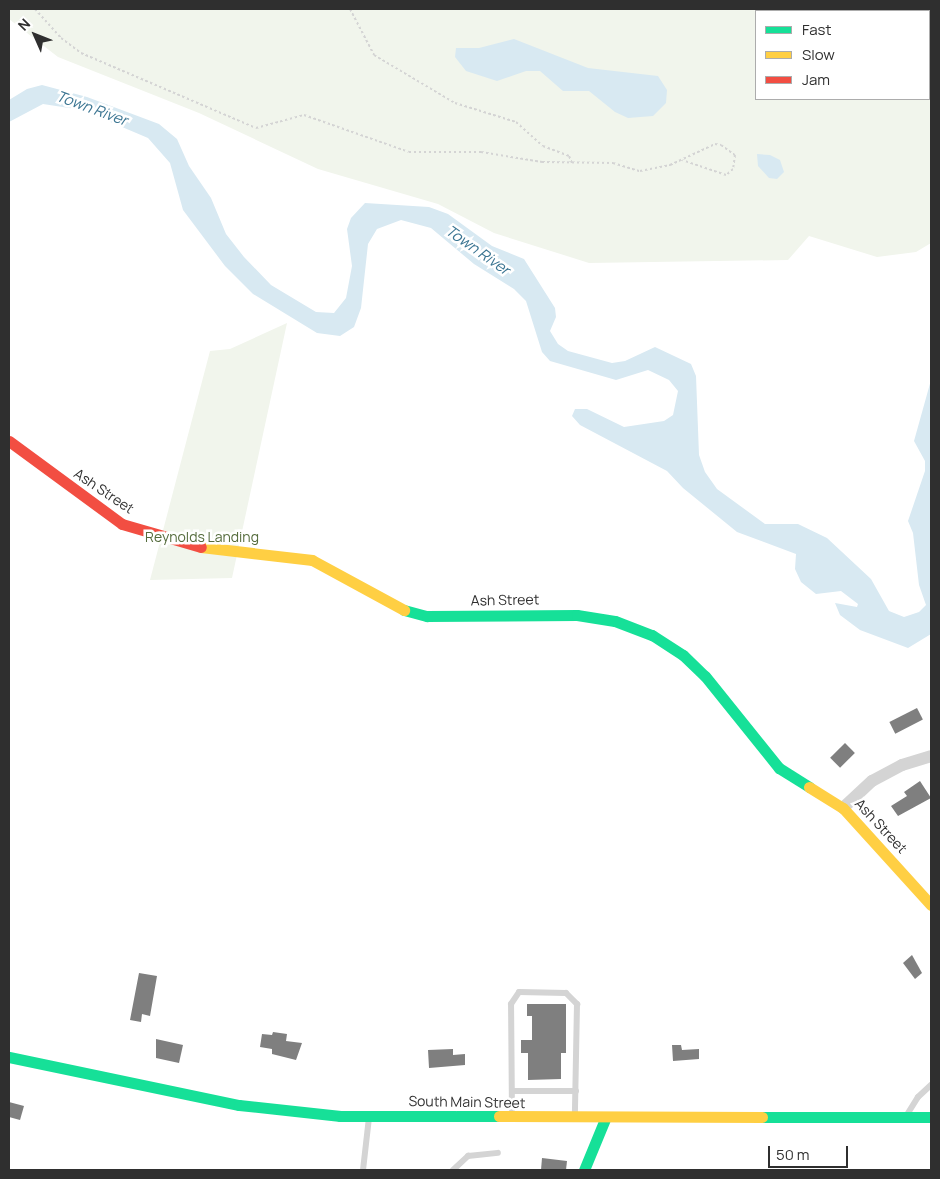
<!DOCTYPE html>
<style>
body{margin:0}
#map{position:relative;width:940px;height:1179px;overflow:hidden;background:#fff;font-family:Manrope,sans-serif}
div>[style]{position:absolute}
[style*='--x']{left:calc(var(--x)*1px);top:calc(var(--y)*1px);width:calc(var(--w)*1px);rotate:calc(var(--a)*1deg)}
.green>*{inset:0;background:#f1f5ec}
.water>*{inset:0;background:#d8e9f2}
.building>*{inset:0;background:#7f7f7f;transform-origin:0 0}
.path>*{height:2px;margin-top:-1px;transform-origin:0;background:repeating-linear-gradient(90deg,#d4d4d4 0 2.5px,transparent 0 5px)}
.lane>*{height:6px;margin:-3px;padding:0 3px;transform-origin:3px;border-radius:3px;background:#d4d4d4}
.street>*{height:12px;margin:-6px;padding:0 6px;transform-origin:6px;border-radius:6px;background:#d4d4d4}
.fast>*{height:11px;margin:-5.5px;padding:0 5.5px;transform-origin:5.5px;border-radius:5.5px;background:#16e098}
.slow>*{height:11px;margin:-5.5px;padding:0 5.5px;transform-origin:5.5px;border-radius:5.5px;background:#ffcf43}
.jam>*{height:11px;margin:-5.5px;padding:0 5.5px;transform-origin:5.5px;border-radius:5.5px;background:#f24e42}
span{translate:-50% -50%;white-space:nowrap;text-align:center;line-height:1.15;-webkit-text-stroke:5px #fff;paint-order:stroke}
.street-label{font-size:14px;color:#2f2f2f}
.park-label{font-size:14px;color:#546b3b}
.water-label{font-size:15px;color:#3b7592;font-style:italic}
.frame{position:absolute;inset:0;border:10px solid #2f2f2f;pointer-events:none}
.legend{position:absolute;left:755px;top:10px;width:175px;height:90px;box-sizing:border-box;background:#fff;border:1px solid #acacac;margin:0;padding:6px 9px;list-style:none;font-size:15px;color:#2f2f2f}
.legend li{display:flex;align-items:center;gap:10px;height:25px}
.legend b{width:25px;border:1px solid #acacac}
.north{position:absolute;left:10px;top:10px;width:50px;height:50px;-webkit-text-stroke:4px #fff;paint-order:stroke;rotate:314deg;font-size:14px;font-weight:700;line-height:20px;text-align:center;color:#2f2f2f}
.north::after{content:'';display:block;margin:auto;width:18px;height:22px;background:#2f2f2f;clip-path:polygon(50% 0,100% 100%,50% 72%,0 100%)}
.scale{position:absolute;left:768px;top:1146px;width:80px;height:22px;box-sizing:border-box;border:2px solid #2f2f2f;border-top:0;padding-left:6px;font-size:15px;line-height:18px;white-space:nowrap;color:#2f2f2f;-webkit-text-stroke:4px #fff;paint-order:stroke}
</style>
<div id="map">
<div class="green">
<div style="clip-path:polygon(evenodd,9px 9px,931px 9px,931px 243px,916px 252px,877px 257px,809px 236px,788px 260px,589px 263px,494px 233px,438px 204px,318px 169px,199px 113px,58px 57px,9px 19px,9px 9px,756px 11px,929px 11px,929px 99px,756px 99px,756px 11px)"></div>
<div style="clip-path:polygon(287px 323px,232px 578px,150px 580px,210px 351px,230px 349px)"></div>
</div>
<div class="water">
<div style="clip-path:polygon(514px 39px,588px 68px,658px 76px,667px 90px,666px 103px,653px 116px,628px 118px,615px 112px,589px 91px,563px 91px,540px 71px,526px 71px,497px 81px,466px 71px,455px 57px,456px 48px,479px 48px)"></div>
<div style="clip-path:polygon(42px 85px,87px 97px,159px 124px,177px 139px,189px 166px,211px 198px,226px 234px,244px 257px,271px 285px,316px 312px,334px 313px,346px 298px,352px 266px,347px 229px,351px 218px,365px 203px,429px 207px,448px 214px,492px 246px,524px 259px,555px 308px,556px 317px,550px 331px,558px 344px,568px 351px,612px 363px,625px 361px,655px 347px,691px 364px,696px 376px,699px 455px,705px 472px,717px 489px,765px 524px,798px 524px,827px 538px,871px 579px,889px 611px,904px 617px,919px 612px,926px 605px,919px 585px,913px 533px,908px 521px,925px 471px,925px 461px,914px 441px,931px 380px,931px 634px,908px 648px,860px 630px,840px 615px,835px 603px,857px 607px,858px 604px,841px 591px,816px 594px,801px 582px,795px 569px,796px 554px,737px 532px,683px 488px,667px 471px,580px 425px,572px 416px,575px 409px,587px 409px,624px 427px,664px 421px,673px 415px,678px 391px,669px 380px,648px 370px,616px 380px,550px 361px,542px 352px,526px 301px,514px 289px,474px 264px,431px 228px,401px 220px,377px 229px,368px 244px,361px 308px,354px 327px,340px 336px,317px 333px,253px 294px,225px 266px,183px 210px,170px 163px,148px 138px,82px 110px,43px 104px,9px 122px,9px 100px,27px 89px)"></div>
<div style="clip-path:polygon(757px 154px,770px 155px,780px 160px,784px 172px,777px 179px,769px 178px,758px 166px)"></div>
</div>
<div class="building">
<div style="left:917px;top:708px;width:13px;height:31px;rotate:63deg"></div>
<div style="left:845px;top:743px;width:14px;height:21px;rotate:45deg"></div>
<div style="clip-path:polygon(920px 781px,931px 798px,898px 816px,891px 806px,907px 796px,904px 792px)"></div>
<div style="clip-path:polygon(912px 955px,922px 973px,915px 979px,903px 963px)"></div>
<div style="clip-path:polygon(139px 973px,157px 976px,150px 1016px,142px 1014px,141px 1022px,130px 1020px)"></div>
<div style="clip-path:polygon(527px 1004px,566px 1004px,566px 1053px,561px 1053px,561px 1079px,528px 1080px,528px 1053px,521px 1053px,521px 1040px,532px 1040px,532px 1016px,527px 1016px)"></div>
<div style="clip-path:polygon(273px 1032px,287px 1034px,286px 1041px,302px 1043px,296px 1060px,272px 1054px,272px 1049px,260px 1047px,262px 1034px,272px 1035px)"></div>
<div style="clip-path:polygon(156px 1039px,183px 1045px,179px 1063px,156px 1058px)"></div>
<div style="clip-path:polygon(672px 1045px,681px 1045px,682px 1050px,699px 1049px,699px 1059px,673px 1061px)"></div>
<div style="clip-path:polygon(453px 1049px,453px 1055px,465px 1054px,465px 1065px,429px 1068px,428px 1050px)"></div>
<div style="clip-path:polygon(9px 1102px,24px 1106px,20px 1120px,9px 1117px)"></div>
<div style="clip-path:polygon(542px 1158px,567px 1161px,566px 1170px,541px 1170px)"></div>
</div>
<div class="path">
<div style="--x:35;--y:9;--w:39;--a:48"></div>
<div style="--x:61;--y:38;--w:25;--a:37"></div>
<div style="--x:81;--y:53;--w:190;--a:23.2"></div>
<div style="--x:256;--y:128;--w:50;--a:-15.2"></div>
<div style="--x:304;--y:115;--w:111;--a:19.4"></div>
<div style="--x:409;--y:152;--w:72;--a:0"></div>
<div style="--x:481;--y:152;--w:62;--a:9.3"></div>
<div style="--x:542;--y:162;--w:71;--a:0.8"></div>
<div style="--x:613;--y:163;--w:28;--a:17"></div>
<div style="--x:640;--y:171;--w:31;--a:-11"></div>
<div style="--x:670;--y:165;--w:50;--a:-25"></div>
<div style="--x:715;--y:144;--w:6;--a:9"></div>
<div style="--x:721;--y:145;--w:17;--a:36"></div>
<div style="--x:735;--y:155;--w:14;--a:98"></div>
<div style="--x:733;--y:169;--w:9;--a:139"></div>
<div style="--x:726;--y:175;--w:46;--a:-161.2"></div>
<div style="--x:350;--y:9;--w:52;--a:62.4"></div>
<div style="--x:374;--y:55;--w:94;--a:30.7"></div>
<div style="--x:455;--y:103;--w:64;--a:17.3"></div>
<div style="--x:516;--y:122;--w:36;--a:42"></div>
<div style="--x:543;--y:146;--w:28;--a:21"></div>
<div style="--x:569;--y:156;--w:8;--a:67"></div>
<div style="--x:657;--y:9;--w:34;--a:0"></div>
</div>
<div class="lane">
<div style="--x:512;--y:1091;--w:64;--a:0"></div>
<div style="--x:908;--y:1113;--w:19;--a:-58"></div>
<div style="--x:918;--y:1097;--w:18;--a:-43"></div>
<div style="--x:512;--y:1114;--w:110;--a:-90.5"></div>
<div style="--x:511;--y:1004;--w:14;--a:-56"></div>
<div style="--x:519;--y:992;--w:47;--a:1.2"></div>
<div style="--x:566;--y:993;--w:16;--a:45"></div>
<div style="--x:577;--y:1004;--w:109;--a:91.1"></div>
<div style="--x:363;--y:1170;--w:53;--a:-83.5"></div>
<div style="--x:453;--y:1170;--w:21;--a:-43"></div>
<div style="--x:468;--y:1156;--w:30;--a:-6"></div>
</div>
<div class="street">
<div style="--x:843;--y:808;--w:40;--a:-43"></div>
<div style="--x:872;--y:781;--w:34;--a:-28"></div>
<div style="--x:902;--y:765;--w:30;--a:-17"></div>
</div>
<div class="fast">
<div style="--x:404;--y:610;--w:24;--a:15"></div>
<div style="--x:427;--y:616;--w:150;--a:-0.4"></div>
<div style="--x:577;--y:615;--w:38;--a:9"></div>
<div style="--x:615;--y:621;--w:40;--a:21"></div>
<div style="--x:652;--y:635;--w:37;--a:33"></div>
<div style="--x:683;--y:655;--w:30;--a:44"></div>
<div style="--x:705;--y:676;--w:118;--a:51.2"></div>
<div style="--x:779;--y:768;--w:36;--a:32"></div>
<div style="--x:9;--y:1057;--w:235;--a:11.8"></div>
<div style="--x:239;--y:1105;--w:102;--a:6.2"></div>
<div style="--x:340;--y:1116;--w:159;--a:0"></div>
<div style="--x:762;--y:1117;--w:169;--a:0"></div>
<div style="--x:584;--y:1170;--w:55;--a:-67.6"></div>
</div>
<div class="slow">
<div style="--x:201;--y:547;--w:112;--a:6.7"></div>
<div style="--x:312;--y:560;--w:105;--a:28.5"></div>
<div style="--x:809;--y:787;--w:40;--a:32"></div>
<div style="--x:843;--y:808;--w:131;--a:47.8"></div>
<div style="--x:499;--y:1116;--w:263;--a:0.2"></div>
</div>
<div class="jam">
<div style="--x:9;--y:441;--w:140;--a:36.3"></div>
<div style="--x:122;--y:524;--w:82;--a:16.2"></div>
</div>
<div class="street-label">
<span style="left:104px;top:491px;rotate:34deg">Ash Street</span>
<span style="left:505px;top:600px;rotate:-1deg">Ash Street</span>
<span style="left:881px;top:826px;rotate:47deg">Ash Street</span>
<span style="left:467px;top:1102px;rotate:1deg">South Main Street</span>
</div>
<div class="park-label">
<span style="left:202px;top:537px">Reynolds Landing</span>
</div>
<div class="water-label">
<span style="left:92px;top:108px;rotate:20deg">Town River</span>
<span style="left:478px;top:250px;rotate:35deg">Town River</span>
</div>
<div class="frame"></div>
<ul class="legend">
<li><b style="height:6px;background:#16e098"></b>Fast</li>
<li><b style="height:6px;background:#ffcf43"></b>Slow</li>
<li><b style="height:6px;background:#f24e42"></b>Jam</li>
</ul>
<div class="north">N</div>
<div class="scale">50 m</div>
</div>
